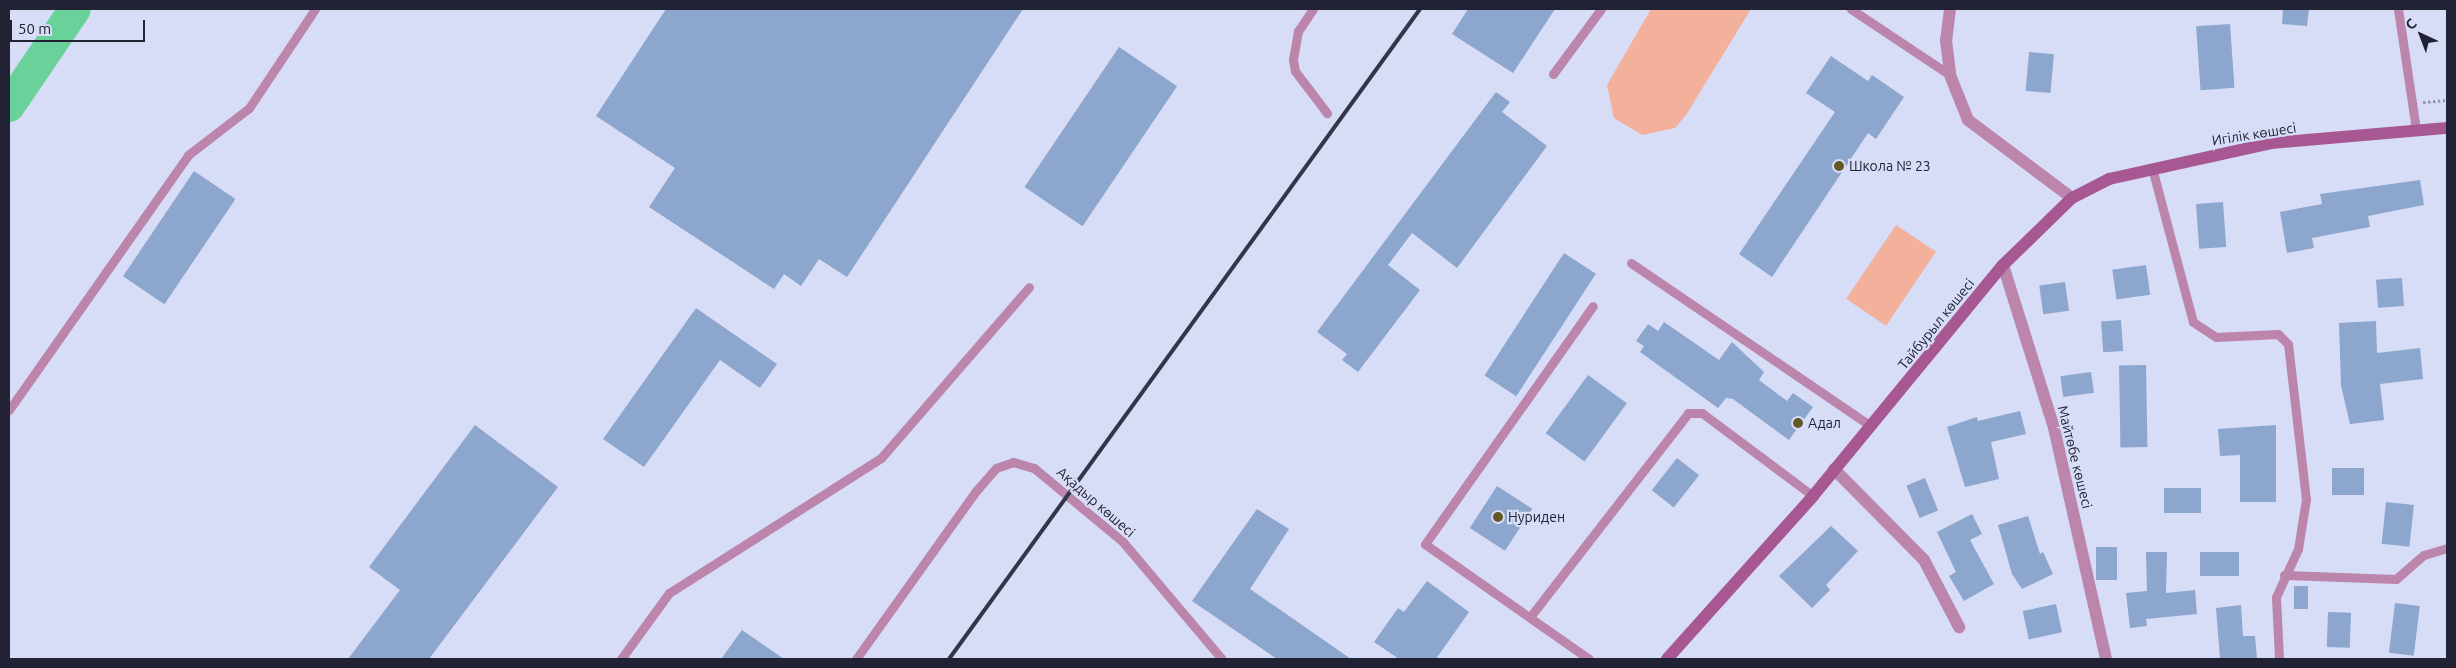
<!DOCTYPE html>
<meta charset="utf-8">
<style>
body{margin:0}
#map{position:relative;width:2456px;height:668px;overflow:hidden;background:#d7dcf7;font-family:Ubuntu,sans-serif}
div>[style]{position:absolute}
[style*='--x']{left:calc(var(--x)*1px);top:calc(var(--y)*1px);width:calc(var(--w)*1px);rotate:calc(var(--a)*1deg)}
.green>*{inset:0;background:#f3b09b;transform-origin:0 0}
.river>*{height:32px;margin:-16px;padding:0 16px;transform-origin:16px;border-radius:16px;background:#6bd19a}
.building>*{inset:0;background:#8ca6cd;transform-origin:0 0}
.path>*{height:3px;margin-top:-1.5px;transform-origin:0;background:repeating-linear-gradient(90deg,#9296ad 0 2.5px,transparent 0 5px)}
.service>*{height:9px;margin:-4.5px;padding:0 4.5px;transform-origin:4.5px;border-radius:4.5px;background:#bc85ab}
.minor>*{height:12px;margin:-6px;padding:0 6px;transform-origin:6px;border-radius:6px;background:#bc85ab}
.secondary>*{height:12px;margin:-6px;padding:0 6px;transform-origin:6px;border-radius:6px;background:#a75892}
.rail>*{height:4px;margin:-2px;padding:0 2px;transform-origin:2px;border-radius:2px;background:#333648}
.dots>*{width:14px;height:14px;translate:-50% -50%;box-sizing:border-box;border:2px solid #d7dcf7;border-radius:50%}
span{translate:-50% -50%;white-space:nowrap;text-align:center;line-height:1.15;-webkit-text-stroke:4.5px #d7dcf7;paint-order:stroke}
.street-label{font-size:14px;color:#212334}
.poi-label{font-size:14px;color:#212334}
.left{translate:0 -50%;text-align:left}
.frame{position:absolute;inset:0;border:10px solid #212334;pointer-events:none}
.north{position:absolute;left:2396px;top:10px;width:50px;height:50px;-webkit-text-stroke:4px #d7dcf7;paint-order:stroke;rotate:317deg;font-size:14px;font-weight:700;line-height:20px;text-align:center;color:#212334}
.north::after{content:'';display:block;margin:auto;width:18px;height:22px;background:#212334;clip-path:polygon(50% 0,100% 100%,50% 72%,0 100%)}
.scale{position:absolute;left:10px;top:20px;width:135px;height:22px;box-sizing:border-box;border:2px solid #212334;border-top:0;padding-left:6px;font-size:15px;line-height:18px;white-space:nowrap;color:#212334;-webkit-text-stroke:4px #d7dcf7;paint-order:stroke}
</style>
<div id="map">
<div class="green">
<div style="clip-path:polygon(1651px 9px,1751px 9px,1686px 115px,1675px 128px,1642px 135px,1614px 118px,1607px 85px)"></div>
<div style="left:1896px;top:225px;width:48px;height:89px;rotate:34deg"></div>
</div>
<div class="river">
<div style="--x:9;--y:106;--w:117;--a:-55.8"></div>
</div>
<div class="building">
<div style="clip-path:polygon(666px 9px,1023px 9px,847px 277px,819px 259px,801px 286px,784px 274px,774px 289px,649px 207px,675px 168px,596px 116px)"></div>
<div style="clip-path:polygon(1468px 9px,1555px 9px,1513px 73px,1452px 34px)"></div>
<div style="clip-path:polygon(2283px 9px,2309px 9px,2307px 26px,2282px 24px)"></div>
<div style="left:2230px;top:24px;width:64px;height:34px;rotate:86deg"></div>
<div style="left:1119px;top:47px;width:70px;height:169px;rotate:34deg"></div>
<div style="left:2029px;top:52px;width:25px;height:39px;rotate:5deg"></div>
<div style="clip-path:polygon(1831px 56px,1868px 81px,1872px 75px,1904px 97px,1876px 139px,1868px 133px,1772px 277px,1739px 254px,1835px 112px,1806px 93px)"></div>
<div style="clip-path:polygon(1496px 92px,1510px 102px,1502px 112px,1547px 146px,1457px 268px,1412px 233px,1388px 265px,1420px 290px,1358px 372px,1342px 360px,1347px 354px,1317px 332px)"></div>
<div style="left:194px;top:171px;width:50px;height:127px;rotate:34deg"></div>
<div style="clip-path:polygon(2420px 180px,2424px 205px,2368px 216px,2370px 227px,2312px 238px,2314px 248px,2287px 253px,2280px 212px,2322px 204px,2320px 194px)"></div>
<div style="left:2223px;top:202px;width:45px;height:27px;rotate:86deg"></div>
<div style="left:1564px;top:253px;width:38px;height:146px;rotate:33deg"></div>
<div style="left:2146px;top:265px;width:30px;height:34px;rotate:82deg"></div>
<div style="left:2402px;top:278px;width:28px;height:26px;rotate:86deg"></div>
<div style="left:2065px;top:282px;width:29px;height:26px;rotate:82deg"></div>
<div style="clip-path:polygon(696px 308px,777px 364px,760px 388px,720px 360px,644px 467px,603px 439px)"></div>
<div style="left:2121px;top:320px;width:31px;height:20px;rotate:86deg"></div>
<div style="clip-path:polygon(2376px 321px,2377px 353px,2420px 348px,2423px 379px,2380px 384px,2384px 420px,2350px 424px,2341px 386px,2339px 323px)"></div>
<div style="clip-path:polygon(1664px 322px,1719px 360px,1732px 342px,1764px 372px,1759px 380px,1787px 401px,1793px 393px,1813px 407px,1789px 440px,1733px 399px,1726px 398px,1718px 408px,1640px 352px,1644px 346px,1636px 341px,1648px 324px,1658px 331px)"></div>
<div style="left:2146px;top:365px;width:82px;height:27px;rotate:89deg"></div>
<div style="left:2091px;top:372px;width:21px;height:31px;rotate:82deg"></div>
<div style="left:1588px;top:375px;width:48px;height:72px;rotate:36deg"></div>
<div style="clip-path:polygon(2020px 411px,2026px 434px,1991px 442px,1999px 479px,1965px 487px,1947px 427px,1977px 417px,1978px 421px)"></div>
<div style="clip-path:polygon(475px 425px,558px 487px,429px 659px,348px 659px,400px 590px,369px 567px)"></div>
<div style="clip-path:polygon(2276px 425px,2276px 502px,2240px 502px,2240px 455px,2220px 456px,2218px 429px)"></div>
<div style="left:1677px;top:458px;width:28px;height:41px;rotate:38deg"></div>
<div style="left:2332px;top:468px;width:32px;height:27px"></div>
<div style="left:1925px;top:478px;width:35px;height:20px;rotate:68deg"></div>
<div style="left:1497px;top:486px;width:42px;height:50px;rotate:33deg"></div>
<div style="left:2201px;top:488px;width:25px;height:37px;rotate:90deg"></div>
<div style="left:2386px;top:502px;width:28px;height:42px;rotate:6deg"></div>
<div style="clip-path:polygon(1257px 509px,1289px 529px,1250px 589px,1351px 659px,1277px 659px,1192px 601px)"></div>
<div style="clip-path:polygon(1972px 514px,1982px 534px,1970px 540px,1994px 584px,1964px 601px,1949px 576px,1956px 572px,1937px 532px)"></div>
<div style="clip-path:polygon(2028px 516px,2040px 554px,2043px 552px,2053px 574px,2022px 589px,2012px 574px,1998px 525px)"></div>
<div style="clip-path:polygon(1831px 526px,1858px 551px,1826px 585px,1830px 590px,1812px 608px,1779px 576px)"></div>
<div style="left:2117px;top:547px;width:33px;height:21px;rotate:90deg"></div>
<div style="clip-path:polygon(2146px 552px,2167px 552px,2166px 593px,2195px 590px,2197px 614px,2146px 619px,2147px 626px,2130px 628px,2126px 593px,2147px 591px)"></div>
<div style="left:2200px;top:552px;width:39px;height:24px"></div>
<div style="clip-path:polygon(1427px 581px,1469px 612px,1436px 659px,1399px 659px,1374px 642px,1398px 608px,1404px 612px)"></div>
<div style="left:2294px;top:586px;width:14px;height:23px"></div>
<div style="left:2395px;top:603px;width:25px;height:50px;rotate:7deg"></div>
<div style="left:2056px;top:604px;width:29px;height:34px;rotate:78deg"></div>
<div style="clip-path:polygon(2241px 605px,2243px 636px,2255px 636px,2257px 659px,2220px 659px,2216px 608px)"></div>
<div style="left:2328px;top:612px;width:23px;height:35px;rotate:2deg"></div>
<div style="clip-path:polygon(742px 630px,784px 659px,721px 659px)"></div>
</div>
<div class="path">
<div style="--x:2423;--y:102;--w:24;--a:-5"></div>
</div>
<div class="service">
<div style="--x:1313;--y:9;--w:27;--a:124"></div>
<div style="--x:1298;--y:31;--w:28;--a:100"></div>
<div style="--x:1293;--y:59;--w:12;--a:81"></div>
<div style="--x:1295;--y:71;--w:53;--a:52.7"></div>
<div style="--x:1851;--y:9;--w:119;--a:33.7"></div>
<div style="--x:2398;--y:9;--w:122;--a:81.5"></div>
<div style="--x:1553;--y:74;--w:81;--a:-53.6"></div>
<div style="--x:2152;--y:168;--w:159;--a:75.1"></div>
<div style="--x:2193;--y:322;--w:27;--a:33"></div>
<div style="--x:2216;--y:337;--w:62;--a:-2.8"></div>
<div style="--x:2278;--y:334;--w:14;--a:45"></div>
<div style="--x:2288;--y:344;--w:156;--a:83.4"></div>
<div style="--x:2306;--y:499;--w:51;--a:99.1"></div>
<div style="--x:2298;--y:549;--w:53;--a:114.6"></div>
<div style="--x:2276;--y:597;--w:62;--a:87.2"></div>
<div style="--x:1631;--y:263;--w:290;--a:34.2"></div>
<div style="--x:9;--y:410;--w:312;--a:-54.9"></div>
<div style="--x:188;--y:155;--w:77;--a:-37.6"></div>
<div style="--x:249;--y:108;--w:119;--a:-56.3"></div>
<div style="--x:2284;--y:575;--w:112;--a:2"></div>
<div style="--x:2396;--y:579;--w:37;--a:-41"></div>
<div style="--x:2424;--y:555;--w:24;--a:-17"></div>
<div style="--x:1530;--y:617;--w:258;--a:-52.2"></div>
<div style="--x:1688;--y:413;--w:14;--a:0"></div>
<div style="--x:1702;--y:413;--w:139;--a:36.8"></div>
<div style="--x:621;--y:659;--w:82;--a:-54"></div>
<div style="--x:669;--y:593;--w:251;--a:-32.5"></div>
<div style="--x:881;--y:458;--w:226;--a:-49.1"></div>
<div style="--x:856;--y:659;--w:206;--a:-54.5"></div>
<div style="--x:976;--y:491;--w:30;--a:-49"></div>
<div style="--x:996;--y:468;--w:18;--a:-19"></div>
<div style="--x:1013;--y:462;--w:22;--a:16"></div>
<div style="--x:1034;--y:468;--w:116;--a:39.7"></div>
<div style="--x:1123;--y:542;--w:153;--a:49.8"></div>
<div style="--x:1589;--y:659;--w:200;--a:-145"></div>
<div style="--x:1425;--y:544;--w:291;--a:-54.8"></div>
</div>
<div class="minor">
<div style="--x:1950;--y:9;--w:31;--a:97"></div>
<div style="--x:1946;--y:40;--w:35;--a:83"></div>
<div style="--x:1950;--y:75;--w:48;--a:68.2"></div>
<div style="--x:1968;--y:120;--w:130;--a:36.9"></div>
<div style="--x:2003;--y:265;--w:171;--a:72.6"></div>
<div style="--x:2054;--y:428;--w:237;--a:77.3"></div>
<div style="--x:1834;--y:469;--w:128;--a:45.3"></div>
<div style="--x:1924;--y:560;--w:76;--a:62.4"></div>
</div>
<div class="secondary">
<div style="--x:1667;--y:659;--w:219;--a:-48.1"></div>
<div style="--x:1813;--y:496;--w:299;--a:-50.6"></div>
<div style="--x:2003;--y:265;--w:96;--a:-44.2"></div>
<div style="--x:2072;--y:198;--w:42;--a:-27.2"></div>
<div style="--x:2109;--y:179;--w:166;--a:-12.5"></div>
<div style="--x:2271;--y:143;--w:177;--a:-4.9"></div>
</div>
<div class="rail">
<div style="--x:949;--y:659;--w:803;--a:-54.07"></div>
</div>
<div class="dots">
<div style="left:1839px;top:166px;background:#625824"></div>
<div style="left:1798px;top:423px;background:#625824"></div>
<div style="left:1498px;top:517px;background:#625824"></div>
</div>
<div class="street-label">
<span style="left:2254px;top:134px;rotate:-9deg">Игілік көшесі</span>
<span style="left:1936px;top:324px;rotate:-51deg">Тайбурыл көшесі</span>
<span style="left:2075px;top:457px;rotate:76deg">Майтөбе көшесі</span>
<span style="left:1096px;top:502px;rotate:41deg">Ақадыр көшесі</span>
</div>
<div class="poi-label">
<span class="left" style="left:1849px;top:166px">Школа № 23</span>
<span class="left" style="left:1808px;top:423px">Адал</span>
<span class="left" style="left:1508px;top:517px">Нуриден</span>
</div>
<div class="frame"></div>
<div class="north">С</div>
<div class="scale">50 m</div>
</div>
